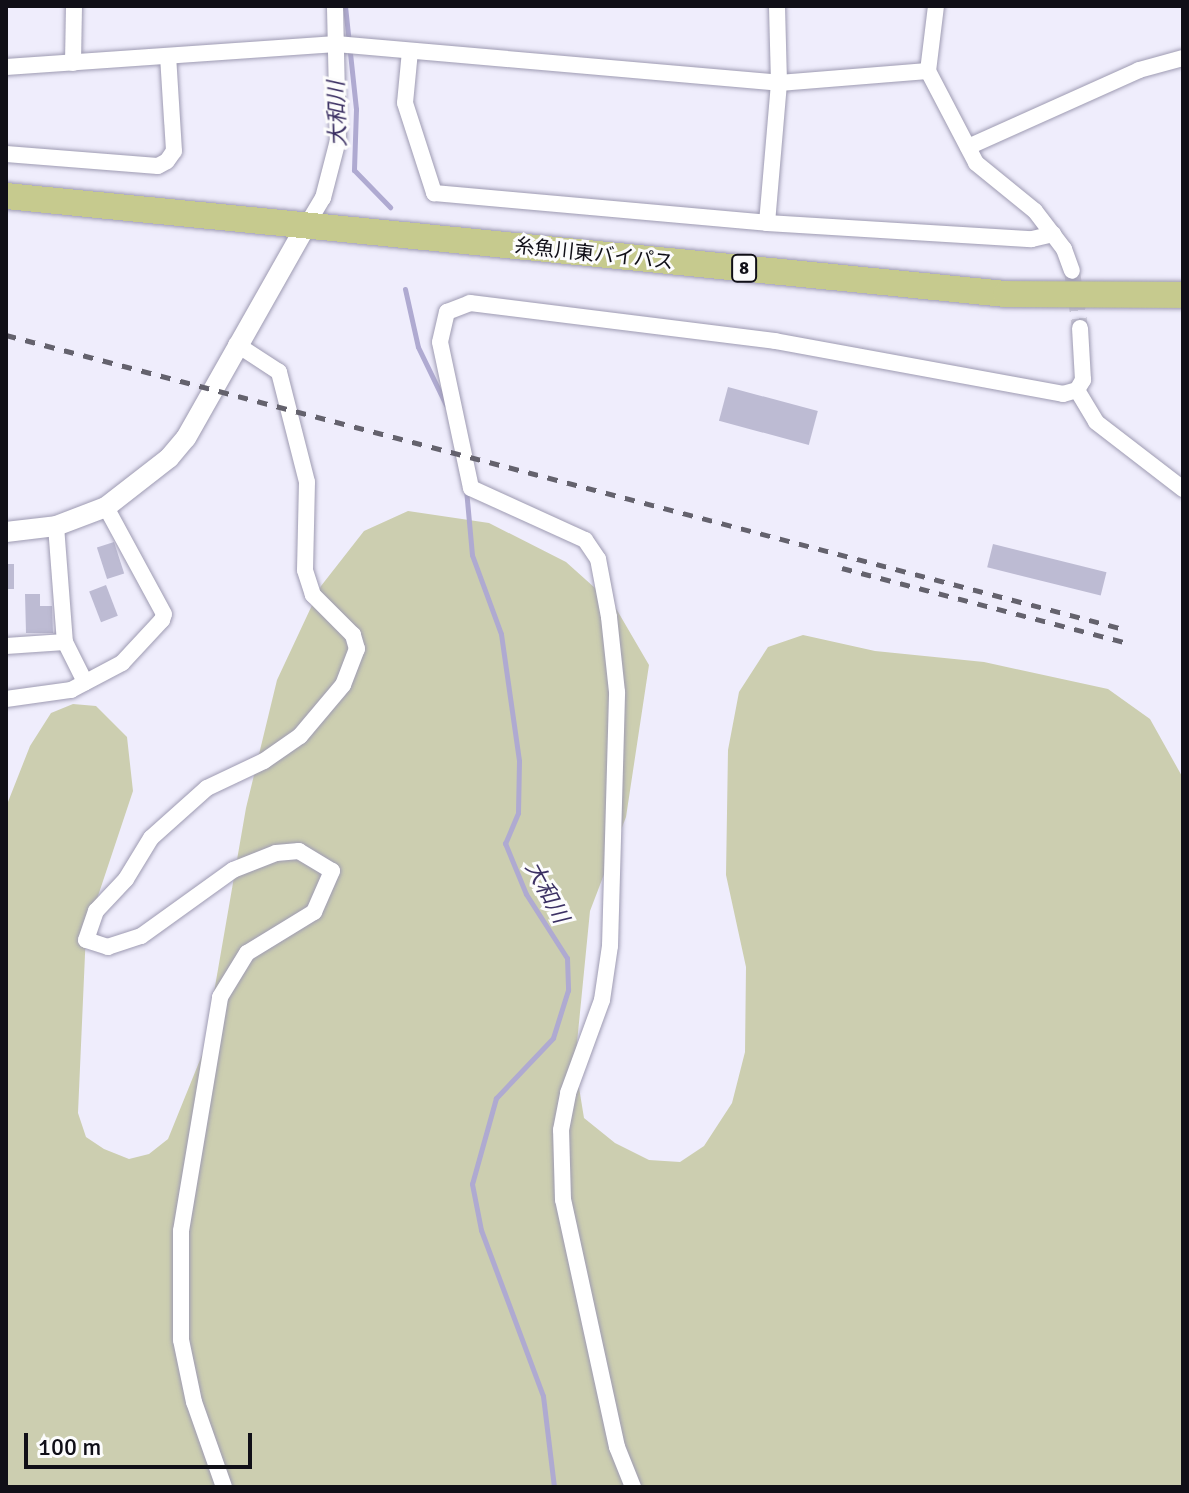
<!DOCTYPE html>
<meta charset="utf-8">
<style>
body{margin:0}
#map{position:relative;width:1189px;height:1493px;overflow:hidden;background:#efedfc;font-family:Signika,"Noto Sans JP",sans-serif}
div>[style]{position:absolute}
[style*='--x']{left:calc(var(--x)*1px);top:calc(var(--y)*1px);width:calc(var(--w)*1px);rotate:calc(var(--a)*1deg)}
.green>*{inset:0;background:#ccceb0}
.stream>*{height:5px;margin:-2.5px;padding:0 2.5px;transform-origin:2.5px;border-radius:2.5px;background:#afaad1}
.building>*{inset:0;background:#bdbbd3;transform-origin:0 0}
.minor-tunnel>*{height:16px;margin-top:-8px;transform-origin:0;background:repeating-linear-gradient(90deg,#ceccda 0 16px,transparent 0 24px)}
.roads{filter:drop-shadow(0 0 2px #9e9bb2) drop-shadow(0 0 2px #9e9bb2)}
.minor>*{height:16px;margin:-8px;padding:0 8px;transform-origin:8px;border-radius:8px;background:#fff}
.tertiary>*{height:20px;margin:-10px;padding:0 10px;transform-origin:10px;border-radius:10px;background:#fff}
.trunk>*{height:26px;margin:-13px;padding:0 13px;transform-origin:13px;border-radius:13px;background:#c6ca8e}
.rail>*{height:5px;margin-top:-2.5px;transform-origin:0;background:repeating-linear-gradient(90deg,#64626d 0 10px,transparent 0 20px)}
span{translate:-50% -50%;white-space:nowrap;text-align:center;line-height:1.15;-webkit-text-stroke:6px #fcfcfc;paint-order:stroke}
.shield-label span{padding:2px 6px;background:#fcfcfc;border:2px solid;border-radius:6px;-webkit-text-stroke-width:0}
.shield-label{font-size:18px;color:#100f17;font-weight:700}
.street-label{font-size:20px;color:#100f17}
.water-label{font-size:22px;color:#3b3063;font-style:italic}
.frame{position:absolute;inset:0;border:8px solid #100f17;pointer-events:none}
.scale{position:absolute;left:24px;top:1433px;width:228px;height:36px;box-sizing:border-box;border:4px solid #100f17;border-top:0;padding-left:10px;font-size:24px;line-height:28px;white-space:nowrap;color:#100f17;-webkit-text-stroke:6px #fcfcfc;paint-order:stroke}
</style>
<div id="map">
<div class="green">
<div style="clip-path:polygon(408px 511px,489px 523px,566px 562px,614px 605px,649px 665px,626px 817px,590px 911px,575px 1063px,584px 1118px,615px 1143px,649px 1160px,680px 1162px,704px 1146px,732px 1103px,745px 1052px,746px 967px,726px 875px,728px 750px,739px 692px,768px 647px,803px 635px,875px 651px,984px 662px,1108px 689px,1150px 719px,1183px 778px,1183px 1487px,6px 1487px,6px 807px,30px 746px,51px 713px,73px 704px,96px 706px,127px 737px,133px 791px,86px 932px,78px 1113px,86px 1137px,104px 1149px,129px 1159px,149px 1154px,168px 1139px,204px 1050px,246px 808px,277px 680px,321px 586px,364px 531px)"></div>
</div>
<div class="stream">
<div style="--x:345;--y:6;--w:104;--a:83.9"></div>
<div style="--x:356;--y:109;--w:61;--a:91.9"></div>
<div style="--x:354;--y:170;--w:52;--a:45.8"></div>
<div style="--x:405;--y:289;--w:59;--a:77.4"></div>
<div style="--x:418;--y:347;--w:64;--a:64.2"></div>
<div style="--x:466;--y:489;--w:66;--a:84.8"></div>
<div style="--x:472;--y:555;--w:84;--a:69.8"></div>
<div style="--x:501;--y:634;--w:128;--a:81.9"></div>
<div style="--x:519;--y:761;--w:52;--a:91.1"></div>
<div style="--x:518;--y:813;--w:33;--a:113"></div>
<div style="--x:505;--y:843;--w:55;--a:67.6"></div>
<div style="--x:526;--y:894;--w:76;--a:57.4"></div>
<div style="--x:567;--y:958;--w:32;--a:88"></div>
<div style="--x:568;--y:990;--w:50;--a:107.4"></div>
<div style="--x:553;--y:1038;--w:83;--a:133.5"></div>
<div style="--x:496;--y:1098;--w:89;--a:105.6"></div>
<div style="--x:472;--y:1184;--w:47;--a:78.9"></div>
<div style="--x:481;--y:1230;--w:177;--a:69.5"></div>
<div style="--x:543;--y:1396;--w:92;--a:83.1"></div>
</div>
<div class="building">
<div style="left:728px;top:387px;width:93px;height:35px;rotate:15deg"></div>
<div style="left:114px;top:542px;width:33px;height:18px;rotate:72deg"></div>
<div style="left:993px;top:544px;width:117px;height:24px;rotate:14deg"></div>
<div style="left:6px;top:564px;width:8px;height:25px"></div>
<div style="left:106px;top:585px;width:33px;height:18px;rotate:69deg"></div>
<div style="clip-path:polygon(25px 594px,40px 594px,40px 606px,52px 606px,53px 633px,26px 633px)"></div>
</div>
<div class="minor-tunnel">
<div style="--x:1072;--y:271;--w:58;--a:82"></div>
</div>
<div class="roads">
<div class="minor">
<div style="--x:936;--y:6;--w:65;--a:97"></div>
<div style="--x:928;--y:71;--w:104;--a:62.4"></div>
<div style="--x:976;--y:163;--w:76;--a:39.1"></div>
<div style="--x:1035;--y:211;--w:48;--a:52.7"></div>
<div style="--x:1064;--y:249;--w:23;--a:70"></div>
<div style="--x:410;--y:51;--w:52;--a:95.5"></div>
<div style="--x:405;--y:103;--w:95;--a:72.1"></div>
<div style="--x:434;--y:193;--w:334;--a:5.1"></div>
<div style="--x:767;--y:223;--w:265;--a:3.5"></div>
<div style="--x:1032;--y:239;--w:22;--a:-13"></div>
<div style="--x:73;--y:63;--w:57;--a:-89"></div>
<div style="--x:6;--y:67;--w:331;--a:-4"></div>
<div style="--x:336;--y:44;--w:445;--a:5"></div>
<div style="--x:779;--y:83;--w:149;--a:-4.6"></div>
<div style="--x:968;--y:147;--w:188;--a:-24.2"></div>
<div style="--x:1139;--y:70;--w:46;--a:-15.3"></div>
<div style="--x:6;--y:154;--w:152;--a:4.5"></div>
<div style="--x:158;--y:166;--w:10;--a:-29"></div>
<div style="--x:167;--y:161;--w:12;--a:-55"></div>
<div style="--x:174;--y:151;--w:95;--a:-93.6"></div>
<div style="--x:767;--y:223;--w:141;--a:-85.1"></div>
<div style="--x:779;--y:83;--w:77;--a:-91.5"></div>
<div style="--x:306;--y:226;--w:33;--a:-59"></div>
<div style="--x:323;--y:198;--w:60;--a:-75.5"></div>
<div style="--x:338;--y:140;--w:134;--a:-91.3"></div>
<div style="--x:1077;--y:390;--w:37;--a:59"></div>
<div style="--x:1096;--y:422;--w:110;--a:37.6"></div>
<div style="--x:56;--y:526;--w:116;--a:85.6"></div>
<div style="--x:65;--y:642;--w:45;--a:63.4"></div>
<div style="--x:6;--y:646;--w:59;--a:-3.9"></div>
<div style="--x:6;--y:699;--w:66;--a:-7.9"></div>
<div style="--x:71;--y:690;--w:58;--a:-27.9"></div>
<div style="--x:122;--y:663;--w:59;--a:-47.1"></div>
<div style="--x:162;--y:620;--w:6;--a:-72"></div>
<div style="--x:164;--y:614;--w:122;--a:-118.5"></div>
<div style="--x:224;--y:1487;--w:90;--a:-109.4"></div>
<div style="--x:194;--y:1402;--w:63;--a:-101.8"></div>
<div style="--x:181;--y:1340;--w:109;--a:-90"></div>
<div style="--x:181;--y:1231;--w:237;--a:-80.5"></div>
<div style="--x:220;--y:997;--w:52;--a:-58.5"></div>
<div style="--x:247;--y:953;--w:79;--a:-31.5"></div>
<div style="--x:314;--y:912;--w:45;--a:-66.3"></div>
<div style="--x:332;--y:871;--w:39;--a:-149"></div>
<div style="--x:299;--y:851;--w:23;--a:175"></div>
<div style="--x:276;--y:853;--w:46;--a:158.4"></div>
<div style="--x:233;--y:870;--w:113;--a:144.3"></div>
<div style="--x:141;--y:936;--w:35;--a:162"></div>
<div style="--x:108;--y:947;--w:23;--a:-162"></div>
<div style="--x:86;--y:940;--w:31;--a:-71"></div>
<div style="--x:96;--y:911;--w:44;--a:-46.8"></div>
<div style="--x:126;--y:879;--w:48;--a:-58.6"></div>
<div style="--x:151;--y:838;--w:75;--a:-41.8"></div>
<div style="--x:207;--y:788;--w:63;--a:-25.3"></div>
<div style="--x:264;--y:761;--w:44;--a:-34.8"></div>
<div style="--x:300;--y:736;--w:67;--a:-49.9"></div>
<div style="--x:343;--y:685;--w:39;--a:-69"></div>
<div style="--x:357;--y:649;--w:15;--a:-106"></div>
<div style="--x:353;--y:635;--w:57;--a:-135"></div>
<div style="--x:313;--y:595;--w:26;--a:-108"></div>
<div style="--x:305;--y:570;--w:88;--a:-88.7"></div>
<div style="--x:307;--y:482;--w:114;--a:-104.3"></div>
<div style="--x:279;--y:372;--w:51;--a:-146.9"></div>
<div style="--x:633;--y:1487;--w:43;--a:-111.8"></div>
<div style="--x:617;--y:1447;--w:253;--a:-102.3"></div>
<div style="--x:563;--y:1200;--w:70;--a:-91.6"></div>
<div style="--x:561;--y:1130;--w:38;--a:-79"></div>
<div style="--x:568;--y:1093;--w:99;--a:-69.9"></div>
<div style="--x:602;--y:1000;--w:55;--a:-81.6"></div>
<div style="--x:610;--y:946;--w:254;--a:-88.4"></div>
<div style="--x:617;--y:692;--w:75;--a:-96.1"></div>
<div style="--x:609;--y:617;--w:59;--a:-100.7"></div>
<div style="--x:598;--y:559;--w:23;--a:-124"></div>
<div style="--x:585;--y:540;--w:125;--a:-155.5"></div>
<div style="--x:471;--y:488;--w:149;--a:-102"></div>
<div style="--x:440;--y:342;--w:31;--a:-77"></div>
<div style="--x:447;--y:312;--w:25;--a:-21"></div>
<div style="--x:470;--y:303;--w:307;--a:7.1"></div>
<div style="--x:775;--y:341;--w:293;--a:10.4"></div>
<div style="--x:1063;--y:394;--w:15;--a:-16"></div>
<div style="--x:1077;--y:390;--w:12;--a:-59"></div>
<div style="--x:1083;--y:380;--w:52;--a:-93.3"></div>
</div>
<div class="tertiary">
<div style="--x:6;--y:532;--w:50;--a:-6.8"></div>
<div style="--x:56;--y:526;--w:53;--a:-20.8"></div>
<div style="--x:106;--y:507;--w:80;--a:-37.9"></div>
<div style="--x:169;--y:458;--w:26;--a:-50"></div>
<div style="--x:186;--y:438;--w:244;--a:-60.5"></div>
</div>
<div class="trunk">
<div style="--x:6;--y:196;--w:1005;--a:5.6"></div>
<div style="--x:1006;--y:294;--w:177;--a:0.3"></div>
</div>
</div>
<div class="rail">
<div style="--x:6;--y:335;--w:1159;--a:14.74"></div>
<div style="--x:842;--y:568;--w:292;--a:14.7"></div>
</div>
<div class="shield-label">
<span style="left:744px;top:268px">8</span>
</div>
<div class="street-label">
<span style="left:594px;top:254px;rotate:6deg">糸魚川東バイパス</span>
</div>
<div class="water-label">
<span style="left:337px;top:114px;rotate:-92deg">大和川</span>
<span style="left:547px;top:892px;rotate:62deg">大和川</span>
</div>
<div class="frame"></div>
<div class="scale">100 m</div>
</div>
